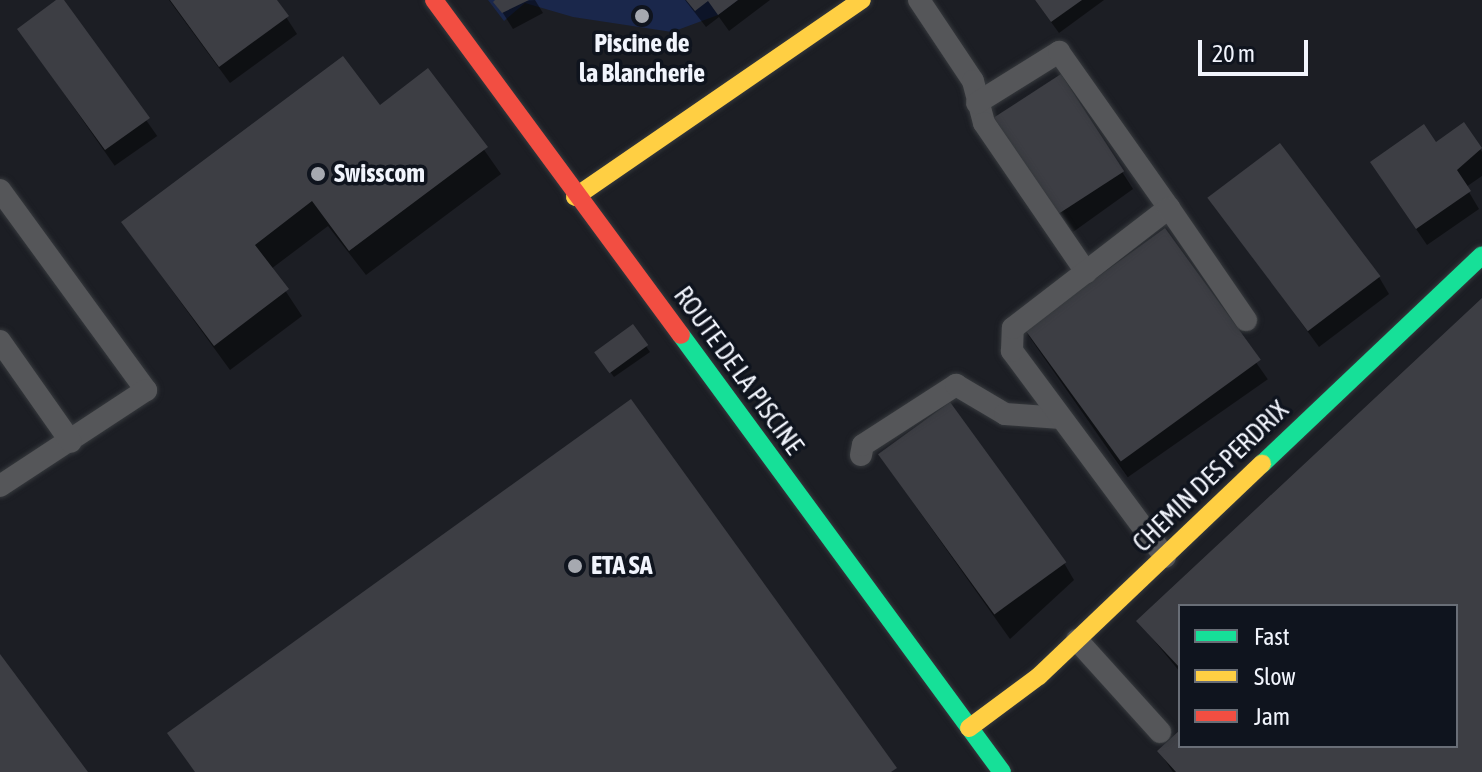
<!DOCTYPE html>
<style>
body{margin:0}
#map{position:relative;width:1482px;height:772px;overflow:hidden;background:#1c1e24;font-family:"Asap Condensed",sans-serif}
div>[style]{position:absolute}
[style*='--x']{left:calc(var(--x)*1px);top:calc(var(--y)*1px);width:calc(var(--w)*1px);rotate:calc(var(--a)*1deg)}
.green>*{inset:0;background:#1a274b}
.shadow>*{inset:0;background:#0007;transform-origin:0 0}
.building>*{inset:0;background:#3d3e44;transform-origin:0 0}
.roads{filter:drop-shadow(0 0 2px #36393d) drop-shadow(0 0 2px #36393d)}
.lane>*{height:22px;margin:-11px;padding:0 11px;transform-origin:11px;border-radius:11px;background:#555659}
.fast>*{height:18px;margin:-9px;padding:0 9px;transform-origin:9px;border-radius:9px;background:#16e098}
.slow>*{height:18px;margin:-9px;padding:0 9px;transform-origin:9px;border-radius:9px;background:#ffcf43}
.jam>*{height:18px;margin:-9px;padding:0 9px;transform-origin:9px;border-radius:9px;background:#f24e42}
.dots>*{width:22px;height:22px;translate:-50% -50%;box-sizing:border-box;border:4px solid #0f141e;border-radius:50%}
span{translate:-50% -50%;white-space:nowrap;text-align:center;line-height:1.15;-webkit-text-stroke:7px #0f141e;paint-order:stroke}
.poi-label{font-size:26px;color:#f1f4fc;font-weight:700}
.left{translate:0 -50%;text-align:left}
.street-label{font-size:26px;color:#f1f4fc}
.legend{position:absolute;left:1178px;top:604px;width:280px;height:144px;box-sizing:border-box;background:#0f141e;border:2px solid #696e77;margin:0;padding:10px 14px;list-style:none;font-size:24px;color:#f1f4fc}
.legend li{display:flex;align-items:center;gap:16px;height:40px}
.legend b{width:40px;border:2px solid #696e77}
.scale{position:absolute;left:1198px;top:40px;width:110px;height:36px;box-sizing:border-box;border:4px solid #f1f4fc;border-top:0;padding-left:10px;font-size:24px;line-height:28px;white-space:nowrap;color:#f1f4fc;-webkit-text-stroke:6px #0f141e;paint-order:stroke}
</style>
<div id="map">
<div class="green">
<div style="clip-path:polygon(488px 0,738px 0,718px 15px,672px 32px,573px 17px,525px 3px,504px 21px)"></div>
</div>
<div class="shadow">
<div style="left:62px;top:0;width:166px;height:52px;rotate:55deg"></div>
<div style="clip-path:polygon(169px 0,275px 0,297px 34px,230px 83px)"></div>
<div style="clip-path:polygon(535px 0,543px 13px,513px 29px,496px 2px)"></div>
<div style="clip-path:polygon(685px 0,770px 0,729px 31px,719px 17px,706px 27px)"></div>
<div style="clip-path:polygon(1035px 0,1104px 0,1059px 33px)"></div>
<div style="clip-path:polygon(428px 70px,501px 174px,366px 275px,328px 226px,271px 269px,302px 316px,230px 370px,123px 223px,379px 107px)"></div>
<div style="clip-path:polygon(1061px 76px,1133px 189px,1073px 232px,1007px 134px)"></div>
<div style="clip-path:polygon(1463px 125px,1482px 152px,1482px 176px,1466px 187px,1479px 209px,1427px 245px,1382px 179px)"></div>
<div style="clip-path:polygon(1210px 198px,1379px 277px,1389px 294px,1319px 347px)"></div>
<div style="left:1164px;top:231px;width:181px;height:171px;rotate:55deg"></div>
<div style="clip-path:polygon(1482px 301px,1482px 772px,1173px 772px,1159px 751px,1180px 732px,1180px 746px,1456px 746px,1456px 606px,1180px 606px,1180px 672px,1138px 621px)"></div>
<div style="clip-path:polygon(633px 327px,650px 352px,614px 377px,600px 358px)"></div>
<div style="clip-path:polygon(880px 456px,1064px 563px,1074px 580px,1010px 639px)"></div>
</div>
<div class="building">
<div style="clip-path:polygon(56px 0,64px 0,150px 118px,105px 150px,17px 29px)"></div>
<div style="clip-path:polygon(170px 0,277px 0,289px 16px,219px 67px)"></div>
<div style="clip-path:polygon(529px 0,502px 13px,493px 2px,495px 0)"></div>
<div style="clip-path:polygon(686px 0,738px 0,718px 15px,708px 1px,695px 11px)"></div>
<div style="clip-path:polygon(1035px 0,1082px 0,1051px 22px)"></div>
<div style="clip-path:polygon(343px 56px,380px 105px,428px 68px,488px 147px,349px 251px,312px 201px,255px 245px,289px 289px,214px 346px,121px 222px)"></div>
<div style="left:1061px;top:74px;width:116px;height:80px;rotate:57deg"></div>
<div style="clip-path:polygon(1464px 122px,1482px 148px,1457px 170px,1471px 191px,1416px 229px,1370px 162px,1424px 124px,1436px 142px)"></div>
<div style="left:1280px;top:143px;width:167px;height:91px;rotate:53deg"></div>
<div style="left:1165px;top:228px;width:163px;height:173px;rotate:54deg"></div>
<div style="clip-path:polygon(1482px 298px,1482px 772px,1176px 772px,1157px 751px,1180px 730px,1180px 746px,1456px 746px,1456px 606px,1180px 606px,1180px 668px,1136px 621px)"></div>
<div style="left:633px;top:324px;width:26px;height:48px;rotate:54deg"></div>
<div style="clip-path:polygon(631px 399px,897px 768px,891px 772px,195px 772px,167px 733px)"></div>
<div style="left:950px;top:402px;width:198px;height:89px;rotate:54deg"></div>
<div style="clip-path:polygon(0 654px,88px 772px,0 772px)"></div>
</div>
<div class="roads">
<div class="lane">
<div style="--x:919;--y:0;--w:97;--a:56.3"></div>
<div style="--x:973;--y:81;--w:43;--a:75.3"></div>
<div style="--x:984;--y:123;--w:181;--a:55.6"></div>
<div style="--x:977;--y:103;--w:97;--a:-31.9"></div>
<div style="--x:1059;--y:52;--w:191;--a:54.8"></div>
<div style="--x:0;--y:190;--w:248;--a:53.9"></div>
<div style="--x:146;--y:390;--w:175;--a:146.7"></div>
<div style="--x:0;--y:341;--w:123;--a:54.9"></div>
<div style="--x:861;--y:455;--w:10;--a:-79"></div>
<div style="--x:863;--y:445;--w:111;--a:-32.8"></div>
<div style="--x:956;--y:385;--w:57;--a:30.6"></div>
<div style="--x:1005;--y:414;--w:56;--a:4.1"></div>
<div style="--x:1165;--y:557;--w:257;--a:-126.6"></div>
<div style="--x:1012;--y:351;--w:23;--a:-88"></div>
<div style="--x:1013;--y:328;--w:197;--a:-37.6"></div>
<div style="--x:1169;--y:208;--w:136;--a:55.5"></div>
<div style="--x:1077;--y:640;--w:124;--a:47.9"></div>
</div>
<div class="fast">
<div style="--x:681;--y:335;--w:542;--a:53.7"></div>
<div style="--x:1262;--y:464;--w:303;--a:-43.5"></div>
</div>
<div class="slow">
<div style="--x:575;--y:197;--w:348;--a:-34.5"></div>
<div style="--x:969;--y:728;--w:87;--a:-36.6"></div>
<div style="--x:1039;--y:676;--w:308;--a:-43.6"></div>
</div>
<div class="jam">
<div style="--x:434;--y:0;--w:416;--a:53.6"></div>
</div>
</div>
<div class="dots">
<div style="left:642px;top:16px;background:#a6a9b0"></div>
<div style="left:318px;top:174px;background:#a6a9b0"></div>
<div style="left:575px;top:566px;background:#a6a9b0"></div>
</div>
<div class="poi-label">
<span style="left:642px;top:59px">Piscine de<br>la Blancherie</span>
<span class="left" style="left:334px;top:174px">Swisscom</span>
<span class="left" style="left:591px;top:566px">ETA SA</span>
</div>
<div class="street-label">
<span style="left:738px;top:371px;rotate:54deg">ROUTE DE LA PISCINE</span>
<span style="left:1211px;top:477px;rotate:-44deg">CHEMIN DES PERDRIX</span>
</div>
<ul class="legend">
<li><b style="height:10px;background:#16e098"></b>Fast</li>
<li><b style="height:10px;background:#ffcf43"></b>Slow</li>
<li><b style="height:10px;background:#f24e42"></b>Jam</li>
</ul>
<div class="scale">20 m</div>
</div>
